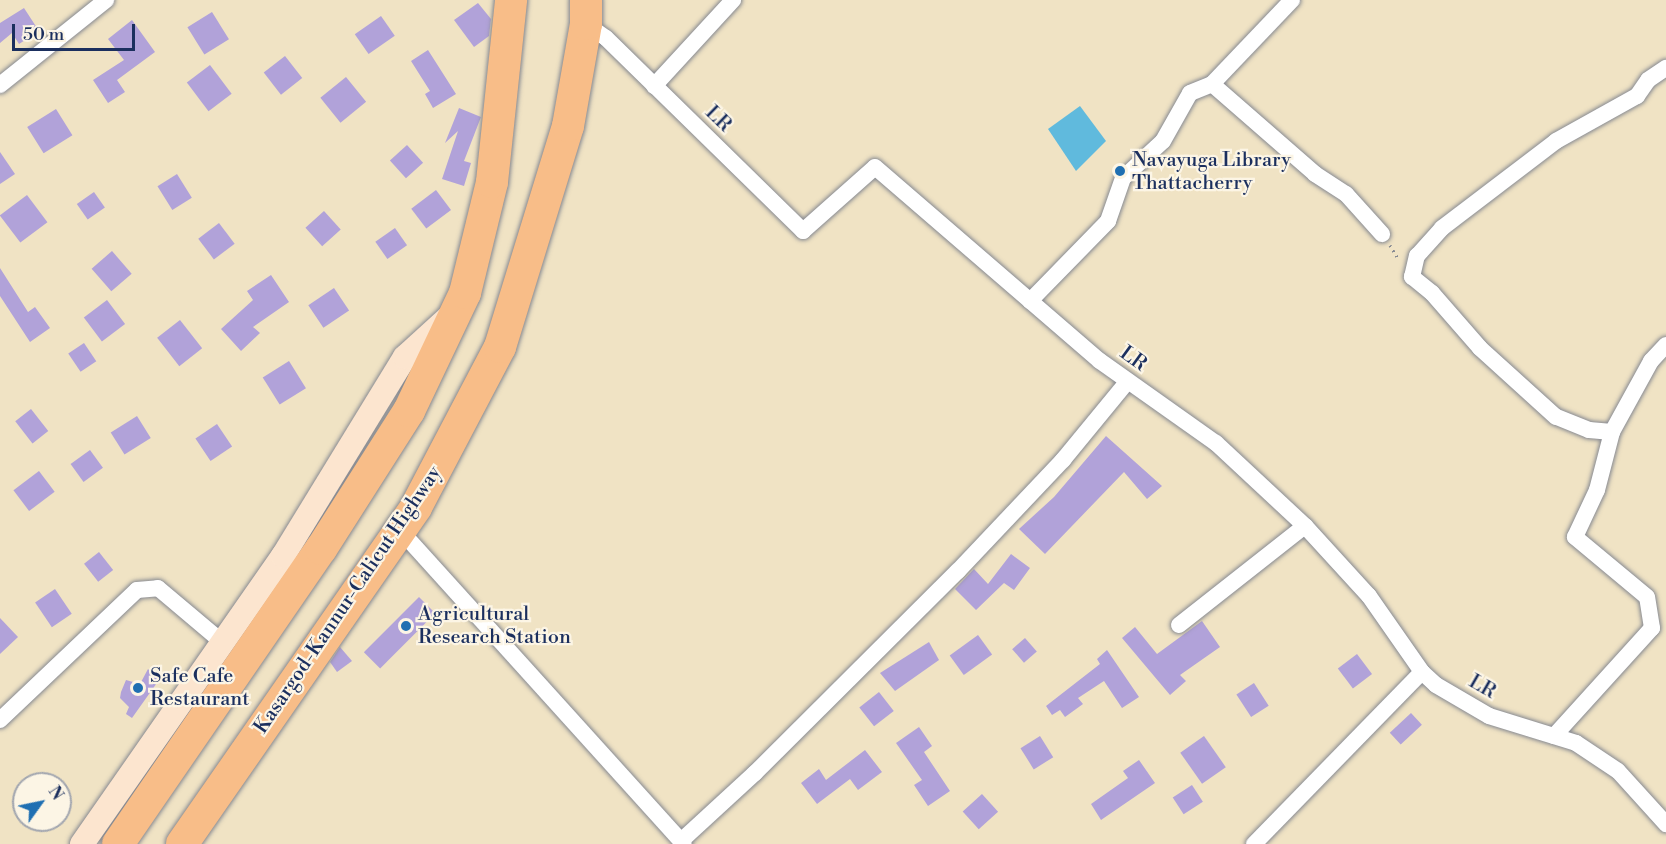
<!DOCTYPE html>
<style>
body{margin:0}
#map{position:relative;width:1666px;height:844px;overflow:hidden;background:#f0e3c4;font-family:"Libre Bodoni",serif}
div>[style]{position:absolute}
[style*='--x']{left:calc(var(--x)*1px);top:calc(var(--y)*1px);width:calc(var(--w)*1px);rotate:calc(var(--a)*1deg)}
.water>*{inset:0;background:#60badd}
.building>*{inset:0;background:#b1a2d9;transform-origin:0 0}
.path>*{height:3px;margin-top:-1.5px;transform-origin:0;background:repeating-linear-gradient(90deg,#868991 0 1.5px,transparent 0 6px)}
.roads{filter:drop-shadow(0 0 2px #868991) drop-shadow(0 0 2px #868991)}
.street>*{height:16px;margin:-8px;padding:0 8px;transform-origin:8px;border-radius:8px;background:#fff}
.secondary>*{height:24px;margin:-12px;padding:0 12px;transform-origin:12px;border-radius:12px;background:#fce5cf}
.highway>*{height:32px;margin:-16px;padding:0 16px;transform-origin:16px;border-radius:16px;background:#f8bd88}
.dots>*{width:16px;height:16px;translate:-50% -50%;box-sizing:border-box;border:3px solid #fcf5e5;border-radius:50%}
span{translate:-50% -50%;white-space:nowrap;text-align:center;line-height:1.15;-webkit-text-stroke:4.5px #fcf5e5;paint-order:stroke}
.street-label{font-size:20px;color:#1b2f5e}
.poi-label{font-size:20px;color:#1b2f5e}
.left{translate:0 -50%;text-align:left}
.north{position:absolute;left:12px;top:772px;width:60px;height:60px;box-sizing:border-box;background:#fcf5e5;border:2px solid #a2a6af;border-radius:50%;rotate:57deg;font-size:16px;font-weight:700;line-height:24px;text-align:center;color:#1b2f5e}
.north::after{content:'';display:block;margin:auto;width:21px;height:27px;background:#1f6fb2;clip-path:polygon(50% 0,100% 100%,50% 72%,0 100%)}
.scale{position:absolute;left:12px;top:24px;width:123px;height:27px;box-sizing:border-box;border:3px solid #1b2f5e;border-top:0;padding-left:8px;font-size:18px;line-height:21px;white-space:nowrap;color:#1b2f5e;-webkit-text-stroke:4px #fcf5e5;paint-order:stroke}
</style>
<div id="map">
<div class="water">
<div style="clip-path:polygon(1080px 106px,1106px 141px,1076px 171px,1048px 129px)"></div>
</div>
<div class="building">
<div style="clip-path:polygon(478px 3px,491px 19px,489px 36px,474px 47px,454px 20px)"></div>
<div style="clip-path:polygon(24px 8px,39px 31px,19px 44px,12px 33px,0 43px,0 23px)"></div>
<div style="left:212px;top:12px;width:32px;height:29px;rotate:58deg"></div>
<div style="left:381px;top:16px;width:24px;height:32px;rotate:55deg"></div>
<div style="clip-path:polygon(132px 20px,155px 52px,117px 80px,125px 92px,108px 103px,93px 80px,124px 60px,108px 39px)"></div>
<div style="clip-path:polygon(428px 50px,456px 94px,433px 108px,425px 94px,430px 91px,411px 61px)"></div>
<div style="left:285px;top:56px;width:28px;height:27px;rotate:52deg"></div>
<div style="left:210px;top:65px;width:36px;height:29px;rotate:53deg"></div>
<div style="left:346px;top:77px;width:32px;height:33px;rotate:51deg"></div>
<div style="clip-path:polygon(459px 108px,481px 117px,464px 161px,471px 163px,464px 186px,442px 179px,458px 131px,445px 143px)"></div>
<div style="left:56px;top:109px;width:31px;height:34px;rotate:58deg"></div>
<div style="left:407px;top:145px;width:24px;height:23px;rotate:48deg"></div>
<div style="clip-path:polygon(0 152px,15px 174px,0 184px)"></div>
<div style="left:177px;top:174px;width:28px;height:23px;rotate:58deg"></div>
<div style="left:436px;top:190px;width:25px;height:31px;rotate:53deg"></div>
<div style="left:94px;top:192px;width:19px;height:21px;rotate:55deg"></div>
<div style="left:27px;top:195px;width:34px;height:34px;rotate:53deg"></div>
<div style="left:324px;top:211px;width:25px;height:25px;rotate:48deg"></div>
<div style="left:219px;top:223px;width:26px;height:26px;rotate:53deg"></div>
<div style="left:395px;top:228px;width:21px;height:24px;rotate:55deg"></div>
<div style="left:112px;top:251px;width:30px;height:27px;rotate:49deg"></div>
<div style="clip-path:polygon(0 268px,28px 312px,35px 307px,50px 328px,30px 342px,0 296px)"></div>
<div style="clip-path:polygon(271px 275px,289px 302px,253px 327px,260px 333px,241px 351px,221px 329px,253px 300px,247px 291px)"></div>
<div style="left:334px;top:288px;width:27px;height:31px;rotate:56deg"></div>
<div style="left:107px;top:300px;width:30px;height:29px;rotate:53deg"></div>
<div style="left:180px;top:320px;width:36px;height:29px;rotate:52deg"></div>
<div style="left:84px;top:343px;width:22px;height:19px;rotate:56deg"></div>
<div style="left:289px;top:361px;width:32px;height:31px;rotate:58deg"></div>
<div style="left:31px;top:409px;width:28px;height:20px;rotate:52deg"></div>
<div style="left:137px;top:416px;width:26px;height:31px;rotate:58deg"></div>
<div style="left:217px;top:424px;width:27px;height:26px;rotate:56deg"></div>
<div style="clip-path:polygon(1106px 436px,1162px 486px,1147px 499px,1124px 472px,1045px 554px,1019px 529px,1054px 497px)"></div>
<div style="left:90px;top:450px;width:22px;height:24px;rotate:54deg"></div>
<div style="left:39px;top:471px;width:26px;height:32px;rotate:53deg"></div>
<div style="left:99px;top:552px;width:23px;height:19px;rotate:52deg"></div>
<div style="clip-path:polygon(1011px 554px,1030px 568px,1014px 590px,1004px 583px,976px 610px,955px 589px,974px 569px,988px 584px)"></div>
<div style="left:55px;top:589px;width:30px;height:24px;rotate:56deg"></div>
<div style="left:419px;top:597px;width:23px;height:78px;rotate:45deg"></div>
<div style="clip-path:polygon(0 618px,18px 637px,0 654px)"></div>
<div style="clip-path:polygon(1202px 621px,1220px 647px,1180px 675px,1186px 681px,1170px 695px,1122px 638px,1135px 627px,1157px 654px)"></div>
<div style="left:978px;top:635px;width:24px;height:35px;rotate:54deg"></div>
<div style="left:1025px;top:638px;width:18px;height:17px;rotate:49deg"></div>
<div style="clip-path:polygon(929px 642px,939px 660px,895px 691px,880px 673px)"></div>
<div style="clip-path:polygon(340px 647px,352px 661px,337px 672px,330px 662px)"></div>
<div style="clip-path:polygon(1107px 650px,1139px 697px,1122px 708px,1104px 681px,1078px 698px,1083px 704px,1065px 717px,1060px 710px,1052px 715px,1046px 706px,1100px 664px,1097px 659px)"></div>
<div style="left:1357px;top:654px;width:25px;height:24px;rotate:53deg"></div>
<div style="clip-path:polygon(148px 669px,159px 680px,132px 718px,126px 714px,129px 707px,120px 698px,121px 692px,126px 680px,140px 684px)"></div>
<div style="left:1254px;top:683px;width:27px;height:21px;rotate:57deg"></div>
<div style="left:879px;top:692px;width:24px;height:25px;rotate:52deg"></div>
<div style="left:1411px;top:713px;width:16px;height:29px;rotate:47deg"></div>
<div style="clip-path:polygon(919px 727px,932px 746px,924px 752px,950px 791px,928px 806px,914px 785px,922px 780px,896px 743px)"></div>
<div style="left:1040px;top:736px;width:25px;height:23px;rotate:58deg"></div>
<div style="left:1204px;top:736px;width:38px;height:29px;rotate:55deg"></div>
<div style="clip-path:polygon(865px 750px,882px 772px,858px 790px,850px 779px,817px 804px,801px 783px,819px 769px,826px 780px)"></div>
<div style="clip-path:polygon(1139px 760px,1155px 783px,1101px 820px,1091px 804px,1128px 778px,1123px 771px)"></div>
<div style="left:1192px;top:785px;width:20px;height:23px;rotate:57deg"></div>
<div style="left:982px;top:794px;width:24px;height:26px;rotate:48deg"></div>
</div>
<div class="path">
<div style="--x:1390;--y:245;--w:17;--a:59"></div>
</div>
<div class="roads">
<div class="street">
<div style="--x:586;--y:24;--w:24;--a:35"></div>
<div style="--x:606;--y:38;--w:276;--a:44.4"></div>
<div style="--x:803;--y:231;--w:96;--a:-41.6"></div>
<div style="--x:875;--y:167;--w:297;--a:40.8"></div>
<div style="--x:1100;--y:361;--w:142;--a:35.3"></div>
<div style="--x:1216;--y:443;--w:122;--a:43"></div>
<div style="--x:1305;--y:526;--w:95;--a:47.6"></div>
<div style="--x:1369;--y:596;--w:93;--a:55.1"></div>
<div style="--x:1422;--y:672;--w:19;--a:43"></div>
<div style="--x:1436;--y:685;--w:61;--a:30.3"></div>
<div style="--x:1489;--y:716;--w:91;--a:17.2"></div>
<div style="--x:1576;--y:743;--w:50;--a:33.7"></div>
<div style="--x:1618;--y:771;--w:72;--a:47.8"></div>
<div style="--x:1212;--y:84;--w:137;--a:41.1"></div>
<div style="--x:1315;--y:174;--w:37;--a:33"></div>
<div style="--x:1346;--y:194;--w:54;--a:48"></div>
<div style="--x:0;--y:85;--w:136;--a:-38.7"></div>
<div style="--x:654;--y:86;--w:117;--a:-47.4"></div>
<div style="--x:1030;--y:301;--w:112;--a:-45.7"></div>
<div style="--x:1108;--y:221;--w:46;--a:-70.8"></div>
<div style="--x:1123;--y:178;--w:54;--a:-42.8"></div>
<div style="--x:1163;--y:141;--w:55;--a:-60.6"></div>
<div style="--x:1190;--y:93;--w:24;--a:-22"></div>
<div style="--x:1212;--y:84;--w:116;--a:-46.4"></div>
<div style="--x:1612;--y:432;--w:23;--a:-175"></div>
<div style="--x:1589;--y:430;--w:35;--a:-158"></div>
<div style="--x:1556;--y:417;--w:103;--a:-137.8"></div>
<div style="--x:1480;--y:348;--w:73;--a:-131.1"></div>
<div style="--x:1432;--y:293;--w:26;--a:-141"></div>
<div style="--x:1412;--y:277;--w:22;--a:-77"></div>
<div style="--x:1417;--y:256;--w:38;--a:-48"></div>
<div style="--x:1442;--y:228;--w:143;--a:-37.3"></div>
<div style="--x:1556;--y:141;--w:93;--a:-29.1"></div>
<div style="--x:1637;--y:96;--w:19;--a:-55"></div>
<div style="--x:1648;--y:80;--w:22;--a:-34"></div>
<div style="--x:400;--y:530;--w:423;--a:47.9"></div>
<div style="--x:1179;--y:625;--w:160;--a:-38.2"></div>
<div style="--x:0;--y:720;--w:189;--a:-43.5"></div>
<div style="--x:137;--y:590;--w:21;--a:-5"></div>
<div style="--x:158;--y:588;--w:82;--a:40.1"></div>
<div style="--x:1554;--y:736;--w:146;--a:-47.8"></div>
<div style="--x:1652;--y:628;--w:31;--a:-99"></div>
<div style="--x:1647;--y:597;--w:94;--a:-140.2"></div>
<div style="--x:1575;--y:537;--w:52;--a:-64.9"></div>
<div style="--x:1597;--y:490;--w:60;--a:-75.5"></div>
<div style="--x:1612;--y:432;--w:81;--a:-61.2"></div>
<div style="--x:1651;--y:361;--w:22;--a:-47"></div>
<div style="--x:681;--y:841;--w:100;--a:-42.6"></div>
<div style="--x:755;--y:773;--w:286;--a:-44.9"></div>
<div style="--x:958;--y:571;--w:153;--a:-46.6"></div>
<div style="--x:1063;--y:460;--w:102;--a:-50.6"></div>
<div style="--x:1254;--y:844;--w:240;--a:-45.7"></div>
</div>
<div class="secondary">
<div style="--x:82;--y:844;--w:351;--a:-55.1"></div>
<div style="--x:283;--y:556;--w:233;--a:-58.5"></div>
<div style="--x:405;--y:357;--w:61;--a:-42.3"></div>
</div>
<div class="highway">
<div style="--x:118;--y:844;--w:358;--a:-55.5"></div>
<div style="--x:321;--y:549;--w:164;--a:-57.5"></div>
<div style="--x:409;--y:411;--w:131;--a:-64.6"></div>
<div style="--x:465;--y:293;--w:114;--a:-76.3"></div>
<div style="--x:492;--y:182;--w:183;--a:-84"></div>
<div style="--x:182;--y:844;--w:410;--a:-55.2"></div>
<div style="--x:416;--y:507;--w:181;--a:-62.3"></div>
<div style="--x:500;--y:347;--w:231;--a:-72.9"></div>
<div style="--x:568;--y:126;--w:104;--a:-80"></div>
<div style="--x:586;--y:24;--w:24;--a:-90"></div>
</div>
</div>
<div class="dots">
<div style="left:1120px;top:171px;background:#1f6fb2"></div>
<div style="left:406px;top:626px;background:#1f6fb2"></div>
<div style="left:138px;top:688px;background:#1f6fb2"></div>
</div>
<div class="street-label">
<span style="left:718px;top:119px;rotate:44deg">LR</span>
<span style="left:1133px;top:359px;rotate:36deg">LR</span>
<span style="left:348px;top:600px;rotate:-56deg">Kasargod-Kannur-Calicut Highway</span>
<span style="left:1482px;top:687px;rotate:30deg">LR</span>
</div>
<div class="poi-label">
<span class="left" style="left:1132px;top:172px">Navayuga Library<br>Thattacherry</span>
<span class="left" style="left:418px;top:626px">Agricultural<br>Research Station</span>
<span class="left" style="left:150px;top:688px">Safe Cafe<br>Restaurant</span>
</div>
<div class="north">N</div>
<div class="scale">50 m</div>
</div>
